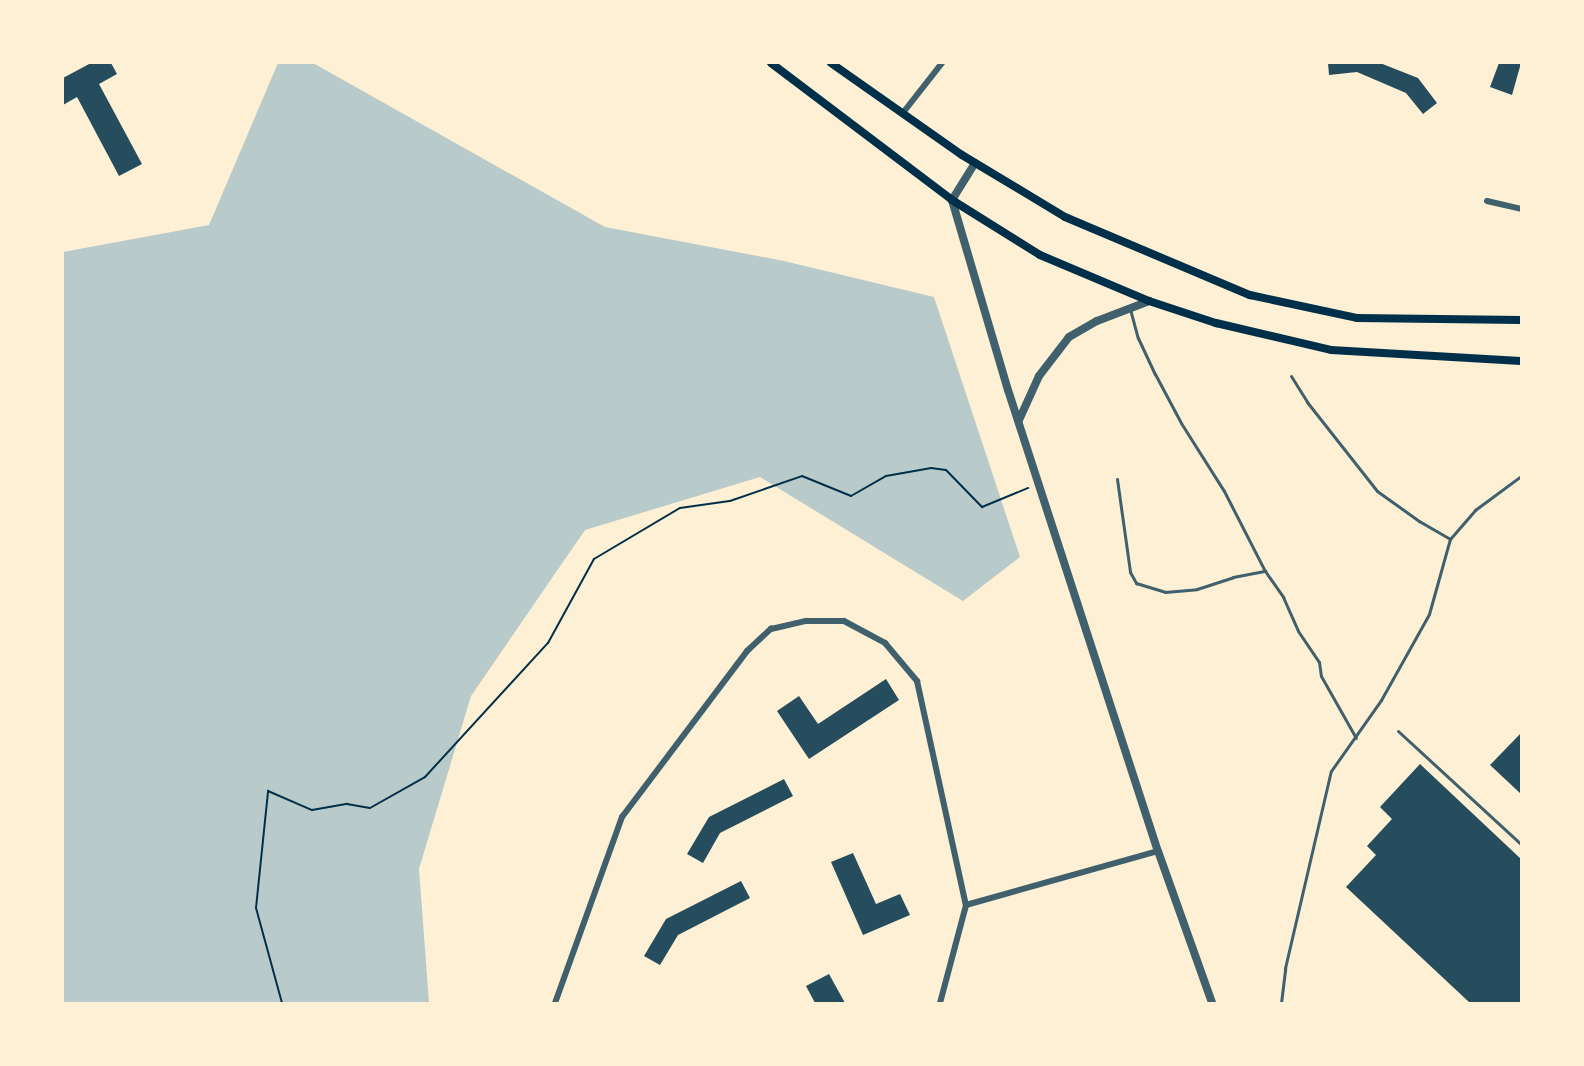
<!DOCTYPE html>
<style>
body{margin:0}
#map{position:relative;width:1584px;height:1066px;overflow:hidden;background:#fdf0d5;font-family:"IBM Plex Sans",sans-serif}
div>[style]{position:absolute}
[style*='--x']{left:calc(var(--x)*1px);top:calc(var(--y)*1px);width:calc(var(--w)*1px);rotate:calc(var(--a)*1deg)}
.green>*{inset:0;background:#b9caca}
.building>*{inset:0;background:#264d5e}
.path>*{height:2px;margin:-1px;padding:0 1px;transform-origin:1px;border-radius:1px;background:#003049}
.service>*{height:3px;margin:-1.5px;padding:0 1.5px;transform-origin:1.5px;border-radius:1.5px;background:#3f606c}
.minor>*{height:6px;margin:-3px;padding:0 3px;transform-origin:3px;border-radius:3px;background:#3f606c}
.tertiary>*{height:8px;margin:-4px;padding:0 4px;transform-origin:4px;border-radius:4px;background:#3f606c}
.secondary>*{height:8px;margin:-4px;padding:0 4px;transform-origin:4px;border-radius:4px;background:#003049}
span{translate:-50% -50%;white-space:nowrap;text-align:center;line-height:1.15;-webkit-text-stroke:4.5px #fdf0d5;paint-order:stroke}
.frame{position:absolute;inset:0;border:64px solid #fdf0d5;pointer-events:none}
</style>
<div id="map">
<div class="green">
<div style="clip-path:polygon(278px 63px,313px 63px,605px 227px,784px 261px,934px 297px,1020px 557px,963px 601px,760px 477px,585px 530px,471px 696px,419px 869px,429px 1003px,63px 1003px,63px 252px,209px 225px)"></div>
</div>
<div class="building">
<div style="clip-path:polygon(91px 63px,111px 63px,117px 74px,99px 84px,142px 164px,119px 176px,77px 97px,63px 105px,63px 78px)"></div>
<div style="clip-path:polygon(1328px 63px,1380px 63px,1418px 78px,1437px 103px,1423px 114px,1406px 93px,1357px 72px,1329px 75px)"></div>
<div style="clip-path:polygon(1499px 63px,1521px 63px,1512px 95px,1490px 87px)"></div>
<div style="clip-path:polygon(886px 679px,899px 700px,809px 759px,777px 711px,799px 696px,818px 724px)"></div>
<div style="clip-path:polygon(1521px 733px,1521px 794px,1490px 765px)"></div>
<div style="clip-path:polygon(1420px 764px,1521px 859px,1521px 1003px,1470px 1003px,1346px 887px,1376px 855px,1367px 846px,1392px 819px,1380px 807px)"></div>
<div style="clip-path:polygon(784px 779px,793px 796px,720px 833px,703px 863px,687px 854px,709px 817px)"></div>
<div style="clip-path:polygon(853px 853px,876px 904px,900px 894px,910px 915px,863px 935px,831px 862px)"></div>
<div style="clip-path:polygon(741px 881px,750px 898px,678px 935px,660px 965px,644px 956px,666px 919px)"></div>
<div style="clip-path:polygon(829px 974px,845px 1003px,815px 1003px,806px 986px)"></div>
</div>
<div class="path">
<div style="--x:282;--y:1003;--w:98;--a:-105.3"></div>
<div style="--x:256;--y:908;--w:118;--a:-84.1"></div>
<div style="--x:268;--y:791;--w:48;--a:23.4"></div>
<div style="--x:312;--y:810;--w:36;--a:-10"></div>
<div style="--x:347;--y:804;--w:23;--a:10"></div>
<div style="--x:370;--y:808;--w:63;--a:-29.4"></div>
<div style="--x:425;--y:777;--w:182;--a:-47.5"></div>
<div style="--x:548;--y:643;--w:96;--a:-61.3"></div>
<div style="--x:594;--y:559;--w:100;--a:-30.7"></div>
<div style="--x:680;--y:508;--w:50;--a:-8"></div>
<div style="--x:730;--y:501;--w:76;--a:-19.1"></div>
<div style="--x:802;--y:476;--w:53;--a:22.2"></div>
<div style="--x:851;--y:496;--w:40;--a:-29.7"></div>
<div style="--x:886;--y:476;--w:46;--a:-10.1"></div>
<div style="--x:931;--y:468;--w:15;--a:8"></div>
<div style="--x:946;--y:470;--w:52;--a:45.8"></div>
<div style="--x:982;--y:507;--w:50;--a:-22.4"></div>
</div>
<div class="service">
<div style="--x:1130;--y:309;--w:30;--a:75"></div>
<div style="--x:1138;--y:338;--w:40;--a:65"></div>
<div style="--x:1155;--y:374;--w:55;--a:62"></div>
<div style="--x:1181;--y:423;--w:80;--a:57.7"></div>
<div style="--x:1224;--y:491;--w:90;--a:62.9"></div>
<div style="--x:1265;--y:571;--w:32;--a:55"></div>
<div style="--x:1283;--y:597;--w:37;--a:66"></div>
<div style="--x:1298;--y:631;--w:37;--a:56"></div>
<div style="--x:1319;--y:662;--w:14;--a:82"></div>
<div style="--x:1321;--y:676;--w:71;--a:60.6"></div>
<div style="--x:1291;--y:376;--w:31;--a:58"></div>
<div style="--x:1307;--y:402;--w:113;--a:51.8"></div>
<div style="--x:1377;--y:491;--w:52;--a:35.5"></div>
<div style="--x:1419;--y:521;--w:36;--a:30"></div>
<div style="--x:1117;--y:479;--w:94;--a:82"></div>
<div style="--x:1130;--y:572;--w:13;--a:61"></div>
<div style="--x:1136;--y:583;--w:30;--a:17"></div>
<div style="--x:1165;--y:592;--w:32;--a:-5"></div>
<div style="--x:1197;--y:589;--w:38;--a:-18"></div>
<div style="--x:1233;--y:577;--w:33;--a:-11"></div>
<div style="--x:1398;--y:731;--w:167;--a:42.6"></div>
<div style="--x:1281;--y:1003;--w:35;--a:-83"></div>
<div style="--x:1285;--y:968;--w:202;--a:-76.9"></div>
<div style="--x:1331;--y:771;--w:87;--a:-54.8"></div>
<div style="--x:1381;--y:700;--w:98;--a:-60.8"></div>
<div style="--x:1429;--y:614;--w:78;--a:-74.4"></div>
<div style="--x:1450;--y:539;--w:38;--a:-49"></div>
<div style="--x:1475;--y:510;--w:57;--a:-36.5"></div>
</div>
<div class="minor">
<div style="--x:902;--y:114;--w:65;--a:-51.9"></div>
<div style="--x:1487;--y:201;--w:35;--a:13"></div>
<div style="--x:555;--y:1003;--w:198;--a:-70.2"></div>
<div style="--x:622;--y:817;--w:208;--a:-53"></div>
<div style="--x:747;--y:651;--w:33;--a:-43"></div>
<div style="--x:771;--y:629;--w:36;--a:-13"></div>
<div style="--x:806;--y:621;--w:38;--a:0"></div>
<div style="--x:844;--y:621;--w:47;--a:28.2"></div>
<div style="--x:885;--y:643;--w:50;--a:49.9"></div>
<div style="--x:917;--y:681;--w:229;--a:77.7"></div>
<div style="--x:940;--y:1003;--w:101;--a:-75.1"></div>
<div style="--x:966;--y:905;--w:199;--a:-15.7"></div>
</div>
<div class="tertiary">
<div style="--x:975;--y:163;--w:44;--a:121.9"></div>
<div style="--x:952;--y:200;--w:198;--a:73.6"></div>
<div style="--x:1008;--y:390;--w:485;--a:72"></div>
<div style="--x:1158;--y:851;--w:161;--a:70.4"></div>
<div style="--x:1019;--y:420;--w:48;--a:-65.6"></div>
<div style="--x:1039;--y:376;--w:49;--a:-52.4"></div>
<div style="--x:1069;--y:337;--w:32;--a:-30"></div>
<div style="--x:1097;--y:321;--w:56;--a:-21"></div>
</div>
<div class="secondary">
<div style="--x:771;--y:63;--w:227;--a:37.1"></div>
<div style="--x:952;--y:200;--w:104;--a:32"></div>
<div style="--x:1040;--y:255;--w:118;--a:22.9"></div>
<div style="--x:1149;--y:301;--w:71;--a:18.2"></div>
<div style="--x:1216;--y:323;--w:118;--a:13.2"></div>
<div style="--x:1331;--y:350;--w:190;--a:3.3"></div>
<div style="--x:831;--y:63;--w:160;--a:35.1"></div>
<div style="--x:962;--y:155;--w:120;--a:31"></div>
<div style="--x:1065;--y:217;--w:201;--a:22.9"></div>
<div style="--x:1250;--y:295;--w:109;--a:12.1"></div>
<div style="--x:1357;--y:318;--w:164;--a:0.7"></div>
</div>
<div class="frame"></div>
</div>
